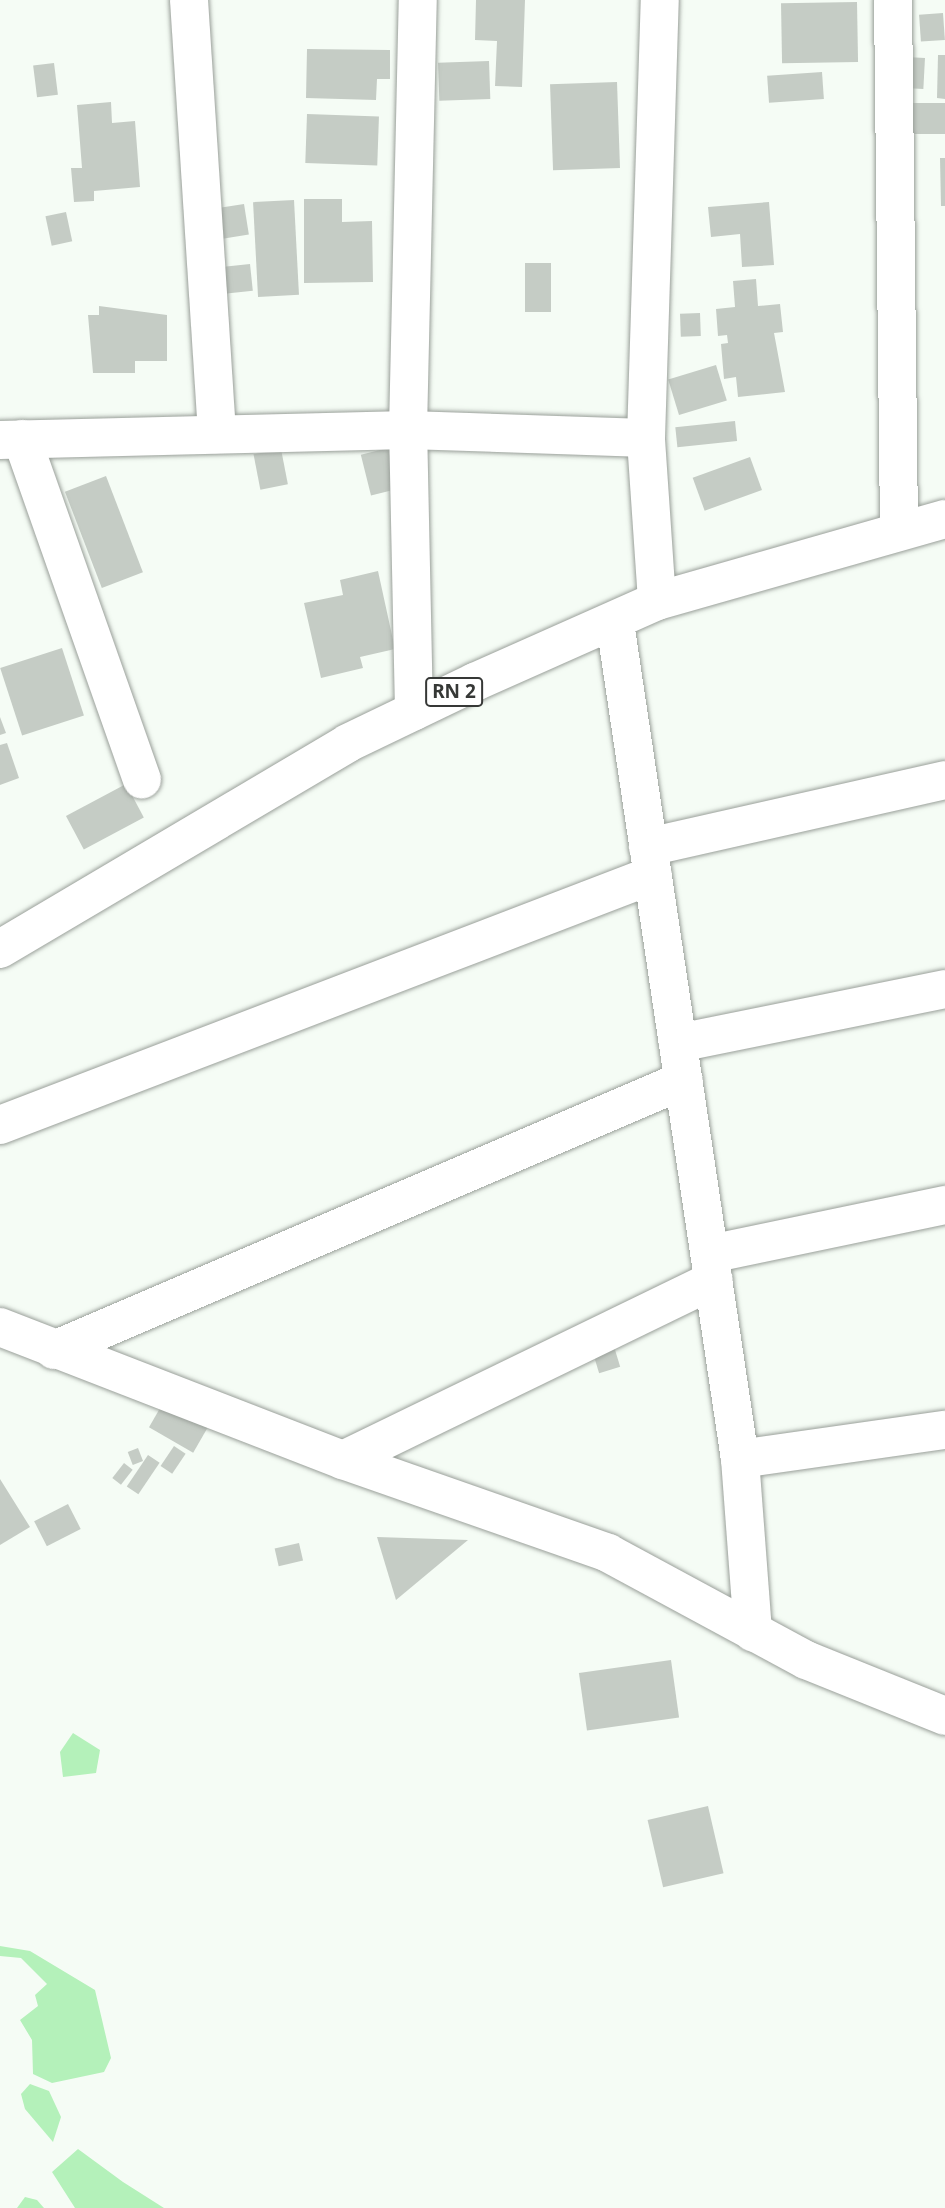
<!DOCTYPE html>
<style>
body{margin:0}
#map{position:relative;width:945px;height:2208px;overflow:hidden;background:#f5fcf5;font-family:"Noto Sans",sans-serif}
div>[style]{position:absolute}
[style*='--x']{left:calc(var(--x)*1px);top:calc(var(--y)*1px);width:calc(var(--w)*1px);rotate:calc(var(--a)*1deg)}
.green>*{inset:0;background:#b4f1ba}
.building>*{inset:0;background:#c5ccc5;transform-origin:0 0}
.roads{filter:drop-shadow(0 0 2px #9aa09a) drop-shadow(0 0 2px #9aa09a)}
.street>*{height:38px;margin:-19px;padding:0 19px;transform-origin:19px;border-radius:19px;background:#fff}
.highway>*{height:38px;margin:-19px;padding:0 19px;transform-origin:19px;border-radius:19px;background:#fff}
span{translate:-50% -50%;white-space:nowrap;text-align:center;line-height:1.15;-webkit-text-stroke:5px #fff;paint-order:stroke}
.shield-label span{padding:2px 5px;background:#fff;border:2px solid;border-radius:5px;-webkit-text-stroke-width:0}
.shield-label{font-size:19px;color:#363836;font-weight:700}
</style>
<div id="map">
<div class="green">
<div style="clip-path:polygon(73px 1733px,100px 1750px,96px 1773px,63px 1777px,60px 1752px)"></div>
<div style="clip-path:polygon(0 1946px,30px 1951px,95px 1990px,111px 2058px,104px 2072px,52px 2083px,33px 2074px,32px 2040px,20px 2020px,38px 2006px,35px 1995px,47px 1984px,21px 1958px,0 1956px)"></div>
<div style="clip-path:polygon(30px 2084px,49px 2091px,61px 2117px,53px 2142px,25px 2109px,21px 2094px)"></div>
<div style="clip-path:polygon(78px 2149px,123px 2182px,164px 2208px,75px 2208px,52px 2172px)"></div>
<div style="clip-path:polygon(25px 2197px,37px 2200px,44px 2208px,17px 2208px)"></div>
</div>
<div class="building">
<div style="clip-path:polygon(476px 0,525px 0,522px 87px,495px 86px,497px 41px,475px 40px)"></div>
<div style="left:857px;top:2px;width:60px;height:76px;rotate:89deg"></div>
<div style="left:943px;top:13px;width:27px;height:24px;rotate:86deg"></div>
<div style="clip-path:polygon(307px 49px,390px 50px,390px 79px,377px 79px,376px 100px,306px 98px)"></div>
<div style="clip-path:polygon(938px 55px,945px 55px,945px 99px,937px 98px)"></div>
<div style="left:906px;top:57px;width:19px;height:31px;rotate:3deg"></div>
<div style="left:489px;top:61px;width:38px;height:51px;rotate:88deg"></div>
<div style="left:54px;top:63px;width:32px;height:21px;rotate:83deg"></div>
<div style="left:822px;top:72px;width:27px;height:55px;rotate:86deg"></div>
<div style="left:617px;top:82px;width:86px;height:67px;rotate:88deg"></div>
<div style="clip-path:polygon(111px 102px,112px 123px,135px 121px,140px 187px,94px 191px,94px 201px,74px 202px,71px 168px,82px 168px,77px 105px)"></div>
<div style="left:910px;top:103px;width:35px;height:31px"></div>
<div style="left:307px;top:114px;width:72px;height:49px;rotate:2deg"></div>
<div style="clip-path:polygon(940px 158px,945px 158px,945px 206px,941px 206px)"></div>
<div style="clip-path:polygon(304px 199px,342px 199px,342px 222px,372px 221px,373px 282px,304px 283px)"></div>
<div style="left:294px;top:200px;width:95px;height:41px;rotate:87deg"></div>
<div style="clip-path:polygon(769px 202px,774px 265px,742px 267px,740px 234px,711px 237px,708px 207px)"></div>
<div style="left:244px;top:204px;width:31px;height:39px;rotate:81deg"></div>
<div style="left:66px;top:212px;width:30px;height:21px;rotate:78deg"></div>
<div style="left:525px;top:263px;width:26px;height:49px"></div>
<div style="left:250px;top:264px;width:27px;height:38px;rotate:84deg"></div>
<div style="clip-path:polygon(756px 279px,758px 306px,780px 304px,783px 332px,774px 333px,785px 392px,738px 397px,736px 377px,724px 379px,721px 344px,728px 343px,727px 335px,718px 336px,716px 309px,735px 307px,733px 281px)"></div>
<div style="clip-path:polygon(99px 306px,167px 315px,167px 361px,135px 361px,135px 373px,93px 373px,88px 315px,99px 315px)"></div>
<div style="left:700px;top:313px;width:23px;height:20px;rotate:88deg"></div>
<div style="left:716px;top:365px;width:37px;height:50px;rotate:73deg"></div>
<div style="left:735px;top:421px;width:20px;height:60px;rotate:84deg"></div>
<div style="left:388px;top:448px;width:42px;height:28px;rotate:76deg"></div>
<div style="left:281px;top:449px;width:36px;height:28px;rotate:79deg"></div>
<div style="left:750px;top:457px;width:35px;height:61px;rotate:70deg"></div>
<div style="left:106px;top:476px;width:103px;height:44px;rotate:69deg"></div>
<div style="clip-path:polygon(378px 571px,395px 649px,360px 657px,363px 668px,321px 678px,304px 603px,343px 595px,340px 580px)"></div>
<div style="left:62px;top:648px;width:71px;height:65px;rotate:72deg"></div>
<div style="clip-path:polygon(0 717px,6px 733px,0 735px)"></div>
<div style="clip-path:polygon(7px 743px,19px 778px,0 785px,0 745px)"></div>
<div style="left:126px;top:784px;width:38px;height:68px;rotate:62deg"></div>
<div style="left:612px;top:1340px;width:28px;height:22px;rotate:73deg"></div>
<div style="left:167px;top:1396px;width:51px;height:36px;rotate:30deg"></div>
<div style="left:174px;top:1446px;width:14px;height:24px;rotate:34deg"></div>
<div style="left:138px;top:1448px;width:14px;height:11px;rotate:69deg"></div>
<div style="left:148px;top:1455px;width:14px;height:38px;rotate:34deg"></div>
<div style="left:124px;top:1463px;width:11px;height:19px;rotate:38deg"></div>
<div style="clip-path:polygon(0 1479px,30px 1527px,0 1545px)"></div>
<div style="left:68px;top:1504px;width:28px;height:38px;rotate:63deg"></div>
<div style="clip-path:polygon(377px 1537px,468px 1540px,396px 1600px)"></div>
<div style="left:299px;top:1543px;width:18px;height:25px;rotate:77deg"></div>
<div style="left:671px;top:1660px;width:58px;height:93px;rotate:82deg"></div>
<div style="left:708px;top:1806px;width:69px;height:62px;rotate:77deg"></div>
</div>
<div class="roads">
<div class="street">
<div style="--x:189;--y:0;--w:435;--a:86.3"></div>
<div style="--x:893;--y:0;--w:531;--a:89.35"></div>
<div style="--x:22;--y:439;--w:361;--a:70.6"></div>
<div style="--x:0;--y:440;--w:408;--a:-1.4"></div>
<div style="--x:408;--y:430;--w:238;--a:1.9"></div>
<div style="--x:657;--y:601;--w:163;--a:-93.9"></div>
<div style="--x:646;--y:438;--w:438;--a:-88.2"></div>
<div style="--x:615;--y:623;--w:845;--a:81.5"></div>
<div style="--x:740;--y:1459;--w:174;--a:85.7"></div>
<div style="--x:414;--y:711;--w:281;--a:-91.2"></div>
<div style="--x:408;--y:430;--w:430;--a:-88.7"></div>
<div style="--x:648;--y:847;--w:304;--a:-12.7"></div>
<div style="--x:678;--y:1043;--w:272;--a:-11.4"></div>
<div style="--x:0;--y:1125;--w:699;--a:-20.95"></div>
<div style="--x:710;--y:1254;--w:240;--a:-11.8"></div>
<div style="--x:0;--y:1327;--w:368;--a:21.2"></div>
<div style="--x:343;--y:1460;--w:281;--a:19.3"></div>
<div style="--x:608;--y:1553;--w:225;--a:28.4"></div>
<div style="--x:806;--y:1660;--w:150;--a:21.9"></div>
<div style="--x:54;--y:1350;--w:685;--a:-23.2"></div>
<div style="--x:740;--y:1459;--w:207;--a:-8.1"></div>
<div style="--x:343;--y:1460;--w:412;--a:-25.9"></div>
</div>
<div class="highway">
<div style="--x:0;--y:949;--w:404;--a:-30.6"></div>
<div style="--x:348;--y:743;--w:141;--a:-25.7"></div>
<div style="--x:475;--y:682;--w:199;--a:-24"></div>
<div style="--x:657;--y:601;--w:299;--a:-15.9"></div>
</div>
</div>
<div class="shield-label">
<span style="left:454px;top:692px">RN 2</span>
</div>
</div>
